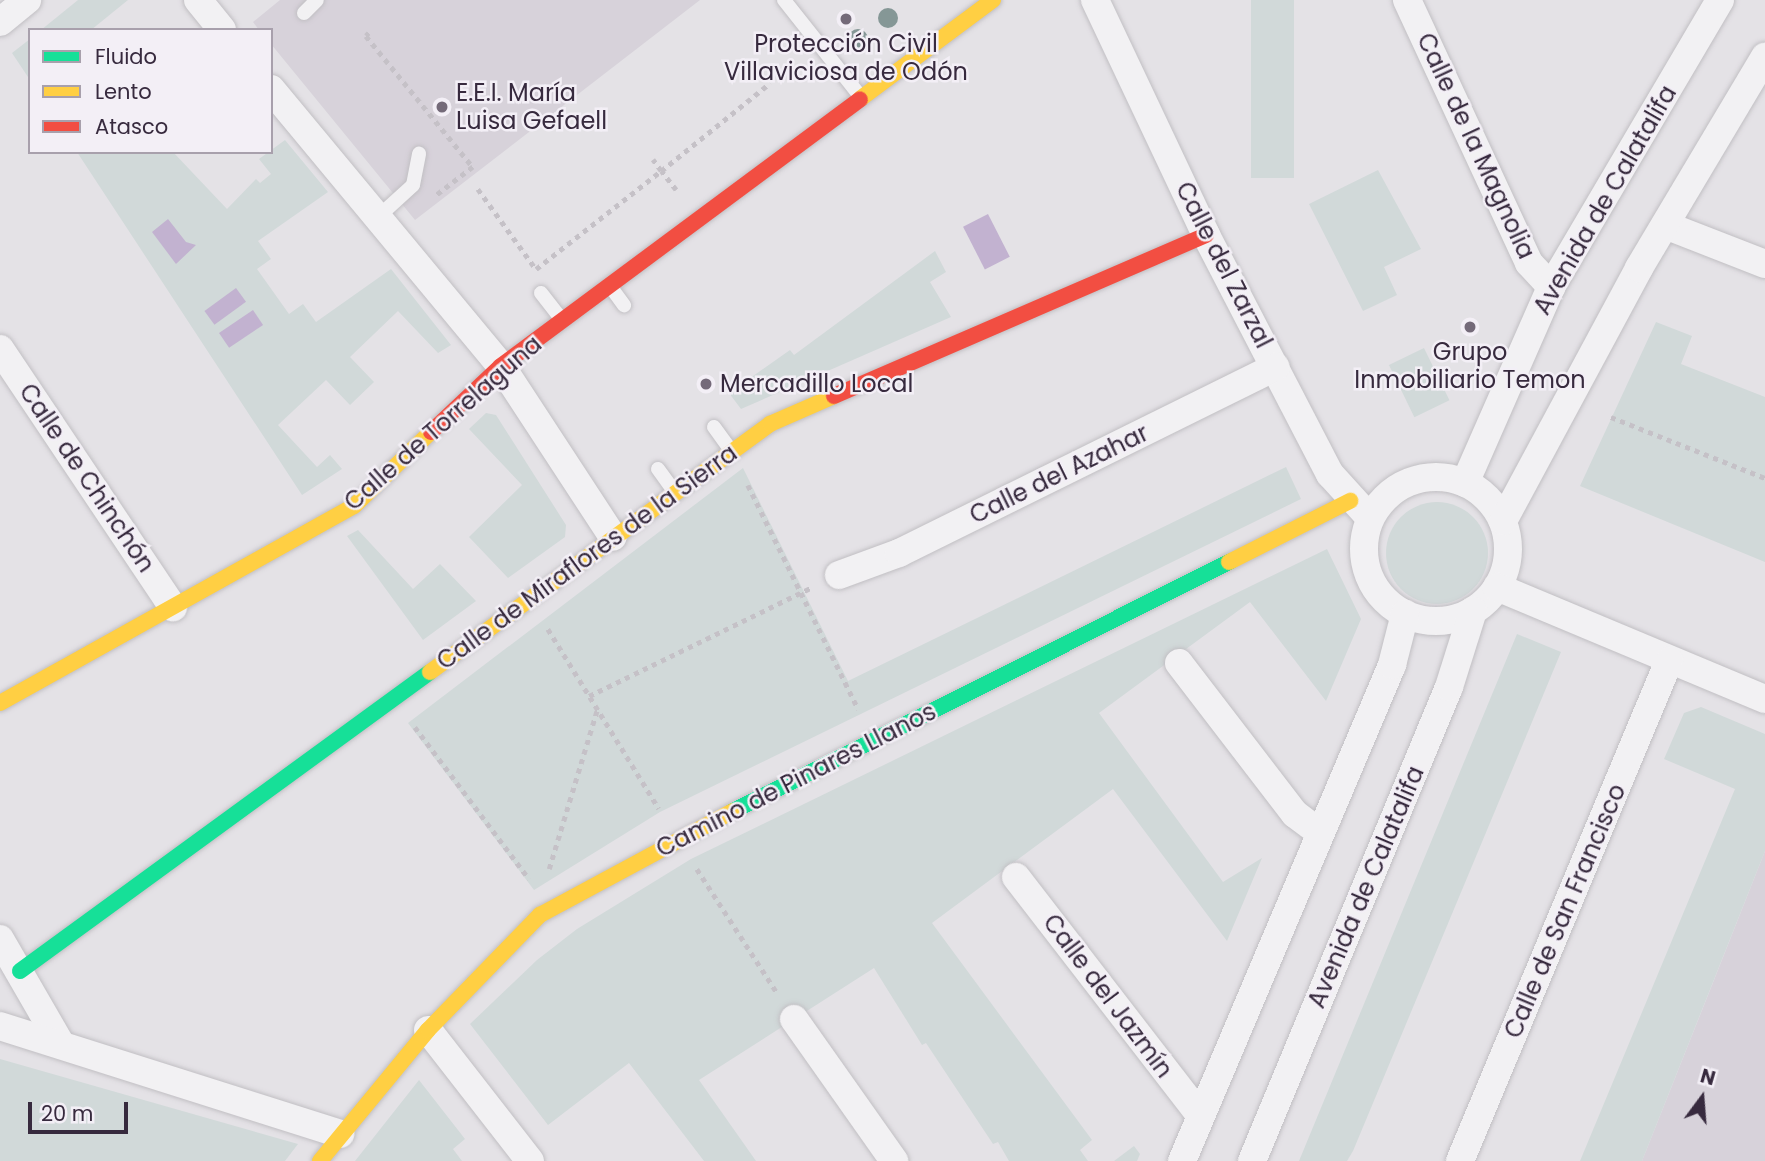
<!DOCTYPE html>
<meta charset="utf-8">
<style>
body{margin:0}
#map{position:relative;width:1765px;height:1161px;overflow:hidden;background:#e4e2e6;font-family:Poppins,sans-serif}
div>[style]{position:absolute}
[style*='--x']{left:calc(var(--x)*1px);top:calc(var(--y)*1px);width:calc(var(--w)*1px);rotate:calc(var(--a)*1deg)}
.built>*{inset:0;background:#d7d2da}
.green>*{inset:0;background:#d1d9d9;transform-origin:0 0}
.round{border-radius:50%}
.water>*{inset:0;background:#c2b2d0;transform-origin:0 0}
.path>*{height:4.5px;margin-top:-2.25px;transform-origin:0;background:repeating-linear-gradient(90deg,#c5c1c7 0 5px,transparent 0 10px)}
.roads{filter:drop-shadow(0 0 2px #c1bfc3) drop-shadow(0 0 2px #c1bfc3)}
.lane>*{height:14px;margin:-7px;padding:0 7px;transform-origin:7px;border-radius:7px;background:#f2f1f3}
.street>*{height:28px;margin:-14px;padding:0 14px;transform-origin:14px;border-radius:14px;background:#f2f1f3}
.street>.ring{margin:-14px;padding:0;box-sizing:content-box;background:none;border:28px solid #f2f1f3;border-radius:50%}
.fast>*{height:16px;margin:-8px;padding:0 8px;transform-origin:8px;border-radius:8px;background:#16e098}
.slow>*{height:16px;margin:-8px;padding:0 8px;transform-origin:8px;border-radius:8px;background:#ffcf43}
.jam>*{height:16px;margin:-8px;padding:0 8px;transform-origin:8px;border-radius:8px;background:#f24e42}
.trees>*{width:20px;height:20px;margin:-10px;border-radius:50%;background:#859796}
.dots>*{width:19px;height:19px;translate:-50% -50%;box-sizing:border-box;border:4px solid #f3eff6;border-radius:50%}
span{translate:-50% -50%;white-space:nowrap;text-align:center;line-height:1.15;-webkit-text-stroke:5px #f3eff6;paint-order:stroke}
.poi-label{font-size:24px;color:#372a3e}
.left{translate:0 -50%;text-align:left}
.street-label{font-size:24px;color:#372a3e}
.legend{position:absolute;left:28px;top:28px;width:245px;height:126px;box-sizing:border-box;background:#f3eff6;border:2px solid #a8a0ac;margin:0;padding:9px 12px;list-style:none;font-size:21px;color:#372a3e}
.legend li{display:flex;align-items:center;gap:14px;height:35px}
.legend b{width:35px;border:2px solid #a8a0ac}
.north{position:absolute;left:1667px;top:1063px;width:70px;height:70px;-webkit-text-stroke:5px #f3eff6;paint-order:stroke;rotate:16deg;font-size:19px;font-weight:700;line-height:28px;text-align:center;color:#372a3e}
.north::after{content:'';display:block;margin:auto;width:24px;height:32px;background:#372a3e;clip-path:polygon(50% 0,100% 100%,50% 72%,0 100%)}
.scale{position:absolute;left:28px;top:1102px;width:100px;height:32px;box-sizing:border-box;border:4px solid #372a3e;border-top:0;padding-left:9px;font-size:21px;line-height:24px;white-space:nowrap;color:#372a3e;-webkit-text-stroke:5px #f3eff6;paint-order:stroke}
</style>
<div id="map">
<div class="built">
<div style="clip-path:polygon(280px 0,700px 0,415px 220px,271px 44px,271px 30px,259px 30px,253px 22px)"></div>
<div style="clip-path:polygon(1765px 851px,1765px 1161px,1642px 1161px,1716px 975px)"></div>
</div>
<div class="green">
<div style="clip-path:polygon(78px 0,128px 0,91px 30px,41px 30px)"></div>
<div style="left:1251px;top:0;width:43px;height:178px"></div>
<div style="clip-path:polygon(30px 39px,30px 80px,12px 53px)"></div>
<div style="clip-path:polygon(285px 140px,328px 192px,258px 241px,271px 259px,257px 269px,289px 314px,303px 304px,316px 322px,391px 269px,451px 345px,438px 353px,398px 311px,350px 357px,374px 382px,350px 405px,326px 380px,278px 425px,317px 467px,330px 455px,342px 469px,302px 495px,77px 152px,173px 152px,227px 209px,256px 179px,260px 183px,271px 174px,259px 159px)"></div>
<div style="clip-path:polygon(1378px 170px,1421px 249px,1384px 267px,1397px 295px,1363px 311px,1309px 204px)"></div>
<div style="clip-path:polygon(935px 251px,946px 272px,930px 282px,951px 317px,741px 409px,729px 393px,790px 350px,794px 355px)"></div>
<div style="clip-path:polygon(1656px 322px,1692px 336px,1681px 364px,1765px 397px,1765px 562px,1580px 486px)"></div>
<div style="left:1424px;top:348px;width:58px;height:39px;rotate:64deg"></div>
<div style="clip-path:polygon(486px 413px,496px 415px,566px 525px,565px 537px,508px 578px,469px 537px,522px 485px,469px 429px)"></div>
<div style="clip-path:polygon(1286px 467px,1301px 499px,660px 812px,534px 890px,408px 723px,743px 468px,848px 681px)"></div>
<div class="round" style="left:1386px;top:502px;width:102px;height:102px"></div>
<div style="clip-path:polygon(358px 530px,413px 589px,440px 564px,476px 601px,423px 640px,347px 536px)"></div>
<div style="clip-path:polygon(1327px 549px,1361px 619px,1326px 701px,1250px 602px,1099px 713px,1223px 882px,1262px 858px,1227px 941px,1113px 789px,932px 923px,1092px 1140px,1080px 1150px,1088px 1161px,1009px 1161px,998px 1142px,993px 1144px,926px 1043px,922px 1045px,874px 968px,699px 1080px,756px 1161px,704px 1161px,629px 1063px,548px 1125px,470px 1024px,537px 960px,577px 929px,691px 859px)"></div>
<div style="clip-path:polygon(1517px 634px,1561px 652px,1515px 763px,1353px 1151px,1347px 1161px,1299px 1161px)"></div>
<div style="clip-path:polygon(1701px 707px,1765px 734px,1765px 851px,1642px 1161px,1580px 1161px,1735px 789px,1664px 759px,1684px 713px)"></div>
<div style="clip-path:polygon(0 1059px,298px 1144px,285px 1161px,0 1161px)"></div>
<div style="clip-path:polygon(419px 1080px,465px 1139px,453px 1149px,462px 1161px,355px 1161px)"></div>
<div style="clip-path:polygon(1134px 1146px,1140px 1154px,1137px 1161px,1114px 1161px)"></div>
</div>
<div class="water">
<div style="left:988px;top:214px;width:48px;height:28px;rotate:63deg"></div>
<div style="clip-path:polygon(168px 219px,186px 242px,196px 245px,176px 264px,152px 232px)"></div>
<div style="left:236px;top:288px;width:17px;height:39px;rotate:54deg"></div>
<div style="left:253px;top:310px;width:18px;height:41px;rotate:56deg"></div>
</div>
<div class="path">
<div style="--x:369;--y:33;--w:4;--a:135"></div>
<div style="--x:366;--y:36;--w:169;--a:50.8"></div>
<div style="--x:473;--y:167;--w:49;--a:142.4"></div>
<div style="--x:478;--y:189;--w:99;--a:54.1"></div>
<div style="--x:536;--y:269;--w:159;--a:-38.1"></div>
<div style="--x:661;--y:171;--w:14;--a:-126"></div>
<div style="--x:676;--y:190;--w:24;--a:-128"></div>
<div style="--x:661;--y:171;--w:140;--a:-38.9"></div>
<div style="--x:1611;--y:417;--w:166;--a:21.6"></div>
<div style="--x:748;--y:485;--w:250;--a:63.8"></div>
<div style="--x:548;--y:629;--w:211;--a:58.3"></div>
<div style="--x:589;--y:696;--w:248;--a:-26"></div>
<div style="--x:415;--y:727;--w:190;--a:53.1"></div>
<div style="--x:549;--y:869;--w:166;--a:-73.2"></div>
<div style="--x:697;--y:869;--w:149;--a:57.1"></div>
</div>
<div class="roads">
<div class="lane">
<div style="--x:784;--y:0;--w:122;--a:51.6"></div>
<div style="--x:304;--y:13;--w:18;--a:-45"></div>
<div style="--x:378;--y:217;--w:47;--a:-42.4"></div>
<div style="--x:413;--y:185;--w:32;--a:-79"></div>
<div style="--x:610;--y:286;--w:24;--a:54"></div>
<div style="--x:541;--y:293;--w:33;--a:52"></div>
<div style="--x:714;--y:427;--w:31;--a:54"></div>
<div style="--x:658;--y:469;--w:27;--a:54"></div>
</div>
<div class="street">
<div style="--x:198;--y:0;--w:38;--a:51"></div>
<div style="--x:1095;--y:0;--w:260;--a:64.7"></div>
<div style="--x:1206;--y:235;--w:269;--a:62.6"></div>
<div style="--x:1330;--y:474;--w:59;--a:47.7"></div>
<div style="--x:1407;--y:0;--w:290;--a:65.1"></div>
<div style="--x:1529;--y:263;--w:33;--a:47"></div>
<div style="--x:0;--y:22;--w:35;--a:-39"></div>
<div style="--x:271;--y:89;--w:360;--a:50.3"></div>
<div style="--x:501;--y:366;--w:204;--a:56.8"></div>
<div style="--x:1665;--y:225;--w:107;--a:21.3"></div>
<div style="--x:0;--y:349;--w:311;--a:56.2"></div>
<div class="ring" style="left:1364px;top:477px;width:116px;height:116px"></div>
<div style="--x:1465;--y:483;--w:214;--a:-66.3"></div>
<div style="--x:1551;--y:287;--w:333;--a:-59.5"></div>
<div style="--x:1503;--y:521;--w:287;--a:-61.7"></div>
<div style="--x:1639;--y:268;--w:246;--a:-59.2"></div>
<div style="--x:839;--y:575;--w:64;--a:-20.1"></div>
<div style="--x:899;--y:553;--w:420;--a:-26.3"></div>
<div style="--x:1497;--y:587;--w:290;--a:22.7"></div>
<div style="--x:1179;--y:663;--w:190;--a:52.5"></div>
<div style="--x:1295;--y:814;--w:31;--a:37"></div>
<div style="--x:1016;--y:877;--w:301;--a:52.3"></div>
<div style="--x:0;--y:939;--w:120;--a:60"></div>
<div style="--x:794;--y:1019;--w:174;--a:54.8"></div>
<div style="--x:0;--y:1026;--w:357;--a:17.6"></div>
<div style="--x:428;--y:1030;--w:166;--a:52.1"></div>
<div style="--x:1182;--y:1161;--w:539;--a:-67.05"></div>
<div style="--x:1392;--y:665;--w:53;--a:-75.7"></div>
<div style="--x:1252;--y:1161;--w:513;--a:-67.43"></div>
<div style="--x:1449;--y:687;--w:80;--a:-72.5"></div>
<div style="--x:1460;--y:1161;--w:542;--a:-67.32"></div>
</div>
<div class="fast">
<div style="--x:733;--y:811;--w:555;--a:-26.66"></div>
<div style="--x:20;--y:971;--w:507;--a:-36.1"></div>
</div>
<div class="slow">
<div style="--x:860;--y:99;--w:166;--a:-36.7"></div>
<div style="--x:1229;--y:562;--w:136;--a:-26.8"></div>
<div style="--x:430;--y:672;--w:421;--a:-36.1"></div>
<div style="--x:770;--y:424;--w:70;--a:-23.6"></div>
<div style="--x:0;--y:703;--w:405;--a:-29.1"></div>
<div style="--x:354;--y:506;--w:107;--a:-43.9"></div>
<div style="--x:320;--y:1161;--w:170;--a:-50.5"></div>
<div style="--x:428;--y:1030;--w:161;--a:-45.8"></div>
<div style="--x:540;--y:915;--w:219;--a:-28.3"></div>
</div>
<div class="jam">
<div style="--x:834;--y:396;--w:405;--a:-23.4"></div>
<div style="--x:431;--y:432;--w:96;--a:-43.3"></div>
<div style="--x:501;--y:366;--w:447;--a:-36.6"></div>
</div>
</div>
<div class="trees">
<div style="left:888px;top:18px"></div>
<div style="left:858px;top:39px"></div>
</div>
<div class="dots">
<div style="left:846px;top:19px;background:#746a79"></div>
<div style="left:442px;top:107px;background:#746a79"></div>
<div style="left:1470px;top:327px;background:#746a79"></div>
<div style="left:706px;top:384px;background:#746a79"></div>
</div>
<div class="poi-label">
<span style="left:846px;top:58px">Protección Civil<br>Villaviciosa de Odón</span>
<span class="left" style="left:456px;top:107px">E.E.I. María<br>Luisa Gefaell</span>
<span style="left:1470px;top:366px">Grupo<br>Inmobiliario Temon</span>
<span class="left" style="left:720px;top:384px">Mercadillo Local</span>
</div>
<div class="street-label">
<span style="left:1476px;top:146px;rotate:65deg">Calle de la Magnolia</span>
<span style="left:1605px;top:200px;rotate:-60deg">Avenida de Calatalifa</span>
<span style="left:1224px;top:265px;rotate:63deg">Calle del Zarzal</span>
<span style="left:443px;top:423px;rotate:-41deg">Calle de Torrelaguna</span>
<span style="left:1059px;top:474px;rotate:-26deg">Calle del Azahar</span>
<span style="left:87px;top:478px;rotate:56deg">Calle de Chinchón</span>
<span style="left:587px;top:557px;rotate:-36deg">Calle de Miraflores de la Sierra</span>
<span style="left:796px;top:780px;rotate:-27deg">Camino de Pinares Llanos</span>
<span style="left:1366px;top:887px;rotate:-67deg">Avenida de Calatalifa</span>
<span style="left:1565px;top:911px;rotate:-67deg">Calle de San Francisco</span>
<span style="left:1108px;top:996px;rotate:53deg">Calle del Jazmín</span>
</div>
<ul class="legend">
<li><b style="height:9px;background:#16e098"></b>Fluido</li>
<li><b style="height:9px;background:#ffcf43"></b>Lento</li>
<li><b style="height:9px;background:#f24e42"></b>Atasco</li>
</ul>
<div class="north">N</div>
<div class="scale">20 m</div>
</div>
